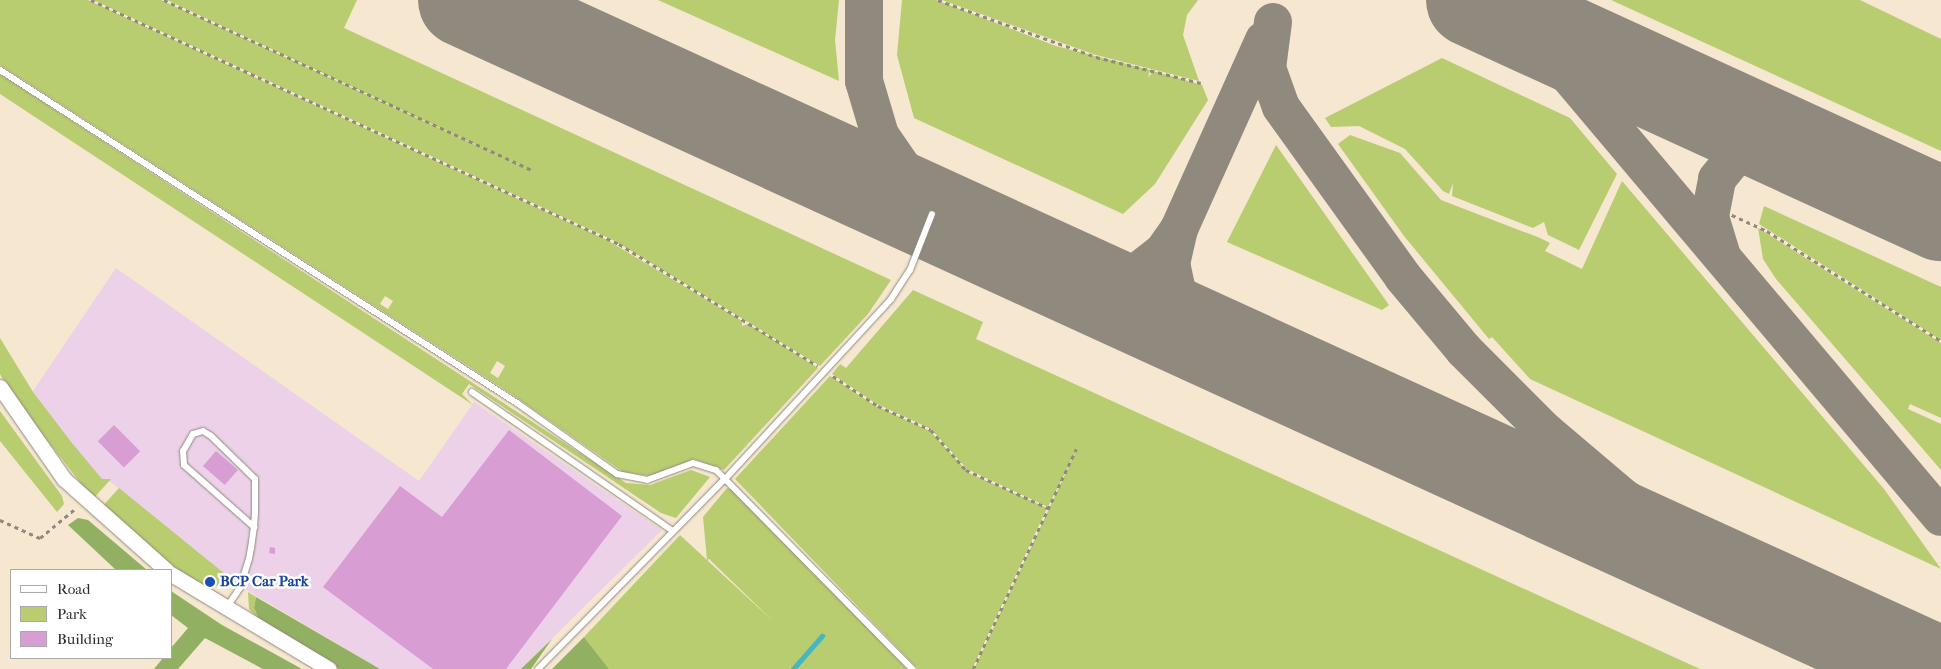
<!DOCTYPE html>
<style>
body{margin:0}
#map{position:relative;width:1941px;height:669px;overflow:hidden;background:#f5e7d0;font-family:"IM FELL French Canon",serif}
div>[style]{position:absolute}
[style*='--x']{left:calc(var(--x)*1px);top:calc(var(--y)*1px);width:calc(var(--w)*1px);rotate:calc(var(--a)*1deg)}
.built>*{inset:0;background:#edd1e9}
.green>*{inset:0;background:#b8cc70}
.forest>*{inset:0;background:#92b062}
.stream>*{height:4.5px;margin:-2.25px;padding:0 2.25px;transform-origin:2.25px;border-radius:2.25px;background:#47b6bf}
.taxiway>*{height:38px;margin:-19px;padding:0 19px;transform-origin:19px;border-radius:19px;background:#90897e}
.runway>*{height:94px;margin:-47px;padding:0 47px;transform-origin:47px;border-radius:47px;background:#90897e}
.building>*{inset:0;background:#d89ed4;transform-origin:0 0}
.path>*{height:2.5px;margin-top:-1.25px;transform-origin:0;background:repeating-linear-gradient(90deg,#90897e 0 4px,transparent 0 8px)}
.roads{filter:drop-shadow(0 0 1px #90897e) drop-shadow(0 0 1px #90897e)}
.service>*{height:6px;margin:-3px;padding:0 3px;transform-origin:3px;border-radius:3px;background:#fff}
.tertiary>*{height:15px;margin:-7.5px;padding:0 7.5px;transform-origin:7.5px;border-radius:7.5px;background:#fff}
.dots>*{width:14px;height:14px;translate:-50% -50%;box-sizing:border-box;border:2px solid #fff;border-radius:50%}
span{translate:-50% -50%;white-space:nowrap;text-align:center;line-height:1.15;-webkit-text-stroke:5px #fff;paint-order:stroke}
.transit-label{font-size:15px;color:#164399;font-weight:700}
.left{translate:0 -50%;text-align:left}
.legend{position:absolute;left:10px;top:569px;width:162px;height:90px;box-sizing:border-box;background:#fff;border:1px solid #aaa;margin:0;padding:6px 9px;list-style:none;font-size:15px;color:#2b2b2b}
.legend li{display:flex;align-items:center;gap:10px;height:25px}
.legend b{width:25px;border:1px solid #aaa}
</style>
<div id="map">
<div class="built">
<div style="clip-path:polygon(116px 268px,419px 481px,474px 402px,662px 530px,521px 669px,380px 669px,233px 582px,111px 482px,101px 480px,31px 394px)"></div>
</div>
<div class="green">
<div style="clip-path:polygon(evenodd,0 0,88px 0,607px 240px,742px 321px,742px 326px,748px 324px,818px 368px,724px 470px,694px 459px,651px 476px,623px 472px,510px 393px,0 65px,0 0,385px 296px,393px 301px,388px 309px,380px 304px,385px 296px,0 0,497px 361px,505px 366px,498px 378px,490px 373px,497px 361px)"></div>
<div style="clip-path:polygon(93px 0,161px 0,532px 171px,167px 0,357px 0,344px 28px,891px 280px,868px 314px,820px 366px,615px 241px)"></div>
<div style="clip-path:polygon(658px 0,839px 0,835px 40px,839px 81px)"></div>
<div style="clip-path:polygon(902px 0,936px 0,1056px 46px,1150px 70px,1148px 78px,1153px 71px,1202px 85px,1208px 100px,1155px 184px,1123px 214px,914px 118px,897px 55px)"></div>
<div style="clip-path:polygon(942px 0,1198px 0,1187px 15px,1183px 35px,1199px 81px,1096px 55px)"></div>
<div style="clip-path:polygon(1611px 0,1860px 0,1941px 39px,1941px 151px)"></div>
<div style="clip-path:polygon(1442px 58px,1570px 118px,1617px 174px,1579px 250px,1548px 235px,1544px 222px,1533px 228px,1452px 196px,1453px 183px,1449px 194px,1443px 191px,1405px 149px,1359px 126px,1331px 127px,1325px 118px)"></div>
<div style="clip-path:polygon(0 74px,626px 483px,650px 485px,691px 470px,710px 477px,676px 518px,661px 513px,469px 384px,462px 394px,473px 405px,0 94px)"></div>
<div style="clip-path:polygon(1350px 135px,1400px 153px,1441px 200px,1540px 238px,1550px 243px,1545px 251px,1582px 269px,1622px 181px,1884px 489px,1941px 569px,1530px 379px,1492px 337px,1489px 339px,1404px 236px,1338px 144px)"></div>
<div style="clip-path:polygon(1276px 145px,1389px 305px,1382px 310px,1227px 242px)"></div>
<div style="clip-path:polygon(1764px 206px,1941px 287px,1941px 340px,1759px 224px)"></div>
<div style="clip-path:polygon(1758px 228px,1941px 343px,1941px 418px,1910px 404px,1908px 409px,1941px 424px,1941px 470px,1776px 279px,1763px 259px)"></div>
<div style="clip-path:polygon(913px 290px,983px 322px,976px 339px,1700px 669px,974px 669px,1077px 449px,1048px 507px,967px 469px,931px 429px,875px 403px,832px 374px,840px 364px,846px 368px)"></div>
<div style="clip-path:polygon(0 338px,33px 392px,72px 443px,102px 479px,111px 479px,93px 499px,11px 394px,0 374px)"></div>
<div style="clip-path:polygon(830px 376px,874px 405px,930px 431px,969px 473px,1047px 508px,972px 669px,918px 669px,735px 479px)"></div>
<div style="clip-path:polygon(0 411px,62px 496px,64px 504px,57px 512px,0 441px)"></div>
<div style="clip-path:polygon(119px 488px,225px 574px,230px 580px,209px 589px,171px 566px,101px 508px)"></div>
<div style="clip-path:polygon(evenodd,727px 488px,735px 490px,907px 669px,609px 669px,584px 637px,680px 535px,707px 560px,703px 517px,727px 488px,708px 559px,709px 559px,775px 623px,708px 561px,708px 559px)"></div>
<div style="clip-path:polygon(248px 592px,256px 597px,254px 608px,259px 619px,249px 609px)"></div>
</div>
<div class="forest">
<div style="clip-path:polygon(78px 518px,88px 520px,147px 570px,116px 570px,68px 525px)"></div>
<div style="clip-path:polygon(171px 591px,222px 625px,302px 669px,263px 669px,205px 638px,178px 669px,154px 669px,163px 658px,171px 658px,171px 648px,188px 628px,171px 615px)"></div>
<div style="clip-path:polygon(256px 597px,380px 669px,338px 669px,301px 648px,259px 619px,254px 608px)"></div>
<div style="clip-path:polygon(584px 637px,609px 669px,552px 669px)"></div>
<div style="clip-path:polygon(552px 639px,531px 669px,521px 669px)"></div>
</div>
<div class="stream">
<div style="--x:793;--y:669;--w:44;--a:-48.7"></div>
</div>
<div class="taxiway">
<div style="--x:471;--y:0;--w:33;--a:29"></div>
<div style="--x:864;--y:0;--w:81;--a:90"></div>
<div style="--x:864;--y:81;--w:56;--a:73.5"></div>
<div style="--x:880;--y:135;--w:62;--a:55.5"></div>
<div style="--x:915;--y:186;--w:71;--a:39.3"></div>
<div style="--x:1505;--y:0;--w:676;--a:49.86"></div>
<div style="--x:1273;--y:22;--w:46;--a:97.4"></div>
<div style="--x:1267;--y:68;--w:41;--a:70.3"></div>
<div style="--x:1281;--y:107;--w:209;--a:54.3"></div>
<div style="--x:1403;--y:277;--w:95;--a:50.1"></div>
<div style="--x:1464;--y:350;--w:115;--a:45"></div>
<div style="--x:1545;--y:431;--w:104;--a:40.3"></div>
<div style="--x:1624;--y:498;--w:107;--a:34.3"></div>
<div style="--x:1712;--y:558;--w:116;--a:29.9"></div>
<div style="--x:1179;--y:229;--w:35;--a:103"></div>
<div style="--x:1171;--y:263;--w:34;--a:78"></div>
<div style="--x:1178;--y:296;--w:29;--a:61"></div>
<div style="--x:1192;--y:321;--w:40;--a:39"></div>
<div style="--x:1721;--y:253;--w:39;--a:-107"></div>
<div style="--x:1710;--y:216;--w:38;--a:-79"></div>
<div style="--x:1717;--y:179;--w:38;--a:-51"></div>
<div style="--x:1741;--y:149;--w:35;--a:-24"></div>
<div style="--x:1773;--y:135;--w:28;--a:-2"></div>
<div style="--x:1801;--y:134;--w:28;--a:18"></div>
<div style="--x:1828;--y:143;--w:120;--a:32.8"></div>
<div style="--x:1074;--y:278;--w:58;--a:-2"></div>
<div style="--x:1132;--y:276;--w:39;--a:-38"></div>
<div style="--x:1163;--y:252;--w:28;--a:-55"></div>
<div style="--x:1179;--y:229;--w:207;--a:-65.8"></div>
</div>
<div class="runway">
<div style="--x:465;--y:0;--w:1610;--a:24.56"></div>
<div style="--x:1473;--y:0;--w:515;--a:24.57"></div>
</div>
<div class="building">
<div style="left:114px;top:425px;width:37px;height:23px;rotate:45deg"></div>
<div style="clip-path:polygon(509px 430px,622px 516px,506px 669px,433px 669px,323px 587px,400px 486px,442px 517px)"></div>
<div style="left:216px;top:451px;width:29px;height:20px;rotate:41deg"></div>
<div style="clip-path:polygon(270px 547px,275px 548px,275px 554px,269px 553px)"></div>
</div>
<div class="path">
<div style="--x:91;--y:0;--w:582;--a:24.8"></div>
<div style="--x:619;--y:244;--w:233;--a:31.5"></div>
<div style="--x:164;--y:0;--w:405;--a:24.8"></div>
<div style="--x:938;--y:0;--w:168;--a:19.8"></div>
<div style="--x:1096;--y:57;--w:108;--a:13.9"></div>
<div style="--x:1710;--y:205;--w:63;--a:24.5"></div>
<div style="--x:1767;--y:231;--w:206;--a:32.3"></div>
<div style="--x:833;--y:376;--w:54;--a:33.7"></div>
<div style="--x:878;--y:406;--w:58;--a:24.4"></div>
<div style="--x:931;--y:430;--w:53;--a:48.8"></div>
<div style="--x:966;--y:470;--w:90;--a:24.9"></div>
<div style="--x:0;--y:520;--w:44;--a:24.2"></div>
<div style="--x:40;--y:538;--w:47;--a:-39.8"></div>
<div style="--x:973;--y:669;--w:243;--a:-64.9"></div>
</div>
<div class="roads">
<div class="service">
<div style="--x:0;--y:70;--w:615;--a:32.79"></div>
<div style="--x:517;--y:403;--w:123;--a:35.4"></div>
<div style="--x:617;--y:474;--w:31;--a:11"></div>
<div style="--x:647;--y:480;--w:49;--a:-20.3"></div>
<div style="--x:693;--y:463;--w:24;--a:17"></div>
<div style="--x:716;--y:470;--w:279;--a:45.4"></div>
<div style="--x:472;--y:392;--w:244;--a:34.7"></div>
<div style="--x:227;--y:607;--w:23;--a:-56"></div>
<div style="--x:240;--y:588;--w:30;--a:-73"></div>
<div style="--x:249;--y:559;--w:11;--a:-80"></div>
<div style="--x:251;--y:548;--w:21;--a:-82"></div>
<div style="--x:254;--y:527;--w:13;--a:-86"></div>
<div style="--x:255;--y:514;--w:35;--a:-90"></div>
<div style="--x:255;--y:479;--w:62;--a:-135.7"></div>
<div style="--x:211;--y:436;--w:9;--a:-148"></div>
<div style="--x:203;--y:431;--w:10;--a:163"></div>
<div style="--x:193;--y:434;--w:20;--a:120"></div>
<div style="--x:183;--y:451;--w:14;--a:86"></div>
<div style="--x:184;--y:465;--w:94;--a:41.5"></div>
<div style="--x:538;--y:669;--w:268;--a:-45.5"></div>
<div style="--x:726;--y:478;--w:243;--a:-47.3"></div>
<div style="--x:891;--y:299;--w:35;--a:-57"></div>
<div style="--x:910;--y:270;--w:60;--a:-68.6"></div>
</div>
<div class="tertiary">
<div style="--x:0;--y:387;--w:112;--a:55.2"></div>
<div style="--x:64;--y:479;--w:137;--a:41.7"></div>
<div style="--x:171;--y:574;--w:184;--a:31"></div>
</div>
</div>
<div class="dots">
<div style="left:210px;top:582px;background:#1a4fb4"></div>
</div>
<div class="transit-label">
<span class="left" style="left:220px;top:582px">BCP Car Park</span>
</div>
<ul class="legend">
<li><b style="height:6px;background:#fff"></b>Road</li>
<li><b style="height:14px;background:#b8cc70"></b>Park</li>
<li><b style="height:14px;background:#d89ed4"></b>Building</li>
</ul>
</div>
